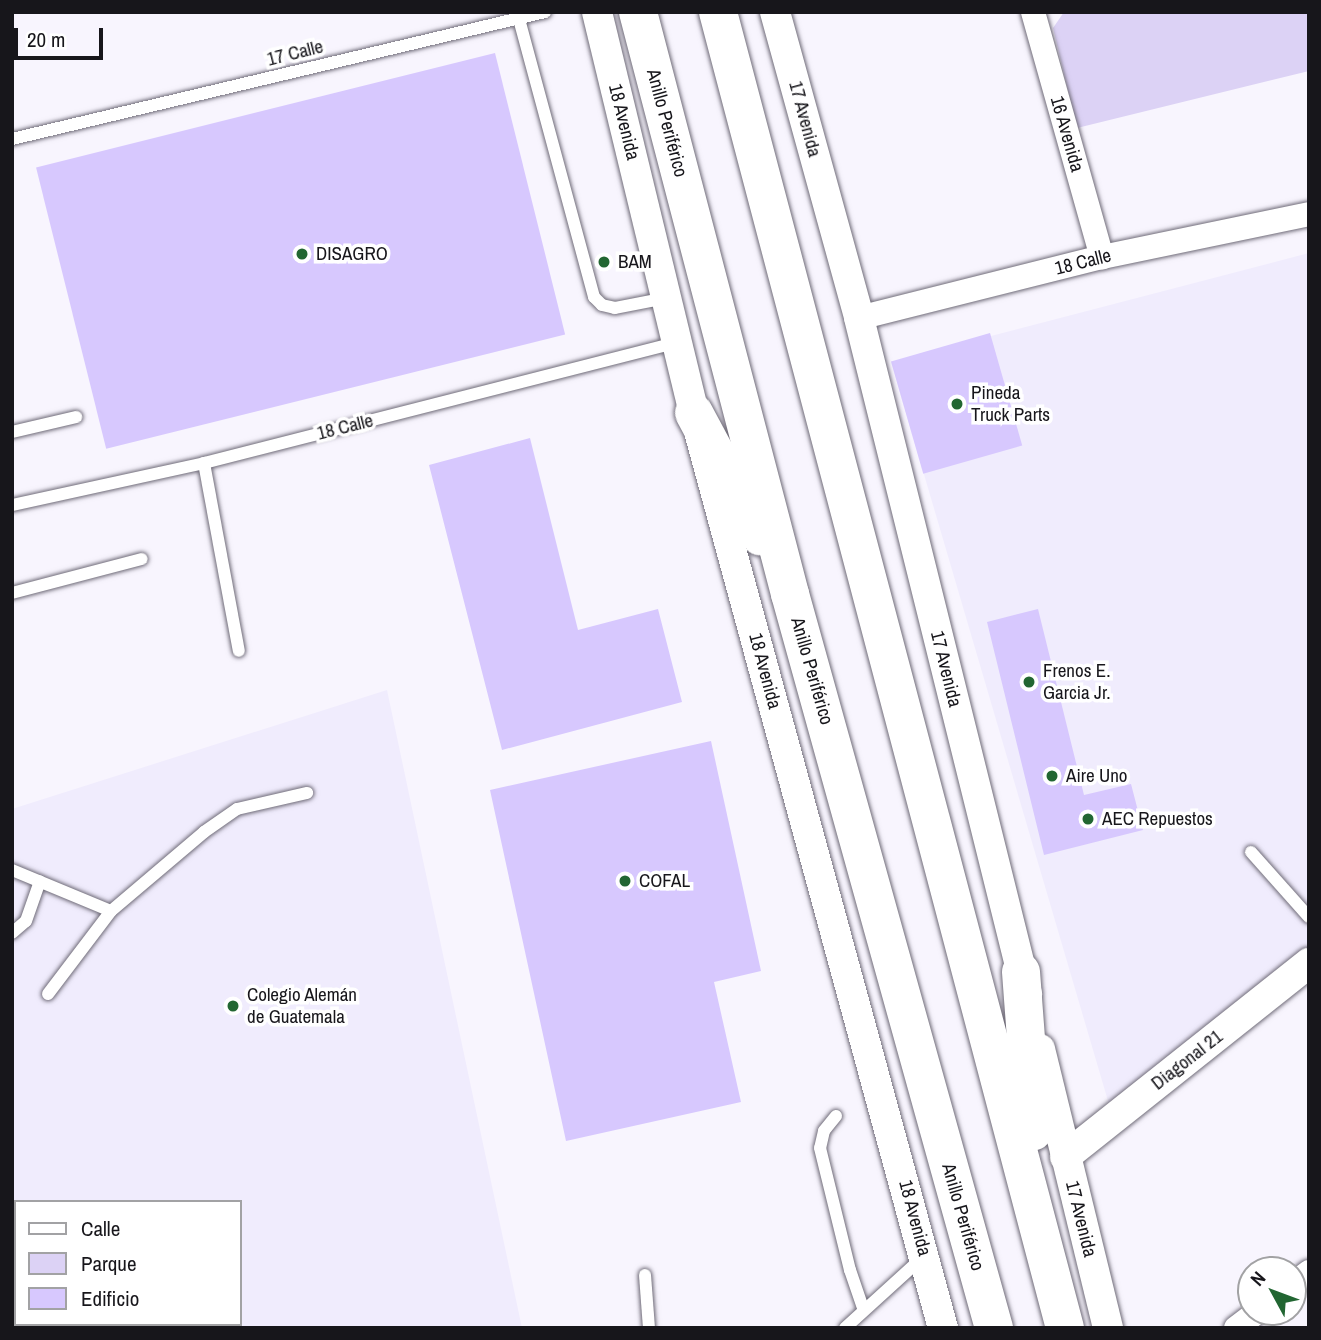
<!DOCTYPE html>
<meta charset="utf-8">
<style>
body{margin:0}
#map{position:relative;width:1321px;height:1340px;overflow:hidden;background:#f8f5fe;font-family:"Archivo Narrow",sans-serif}
div>[style]{position:absolute}
[style*='--x']{left:calc(var(--x)*1px);top:calc(var(--y)*1px);width:calc(var(--w)*1px);rotate:calc(var(--a)*1deg)}
.built>*{inset:0;background:#f0ecfd}
.green>*{inset:0;background:#dcd2f5}
.building>*{inset:0;background:#d7c8fe;transform-origin:0 0}
.roads{filter:drop-shadow(0 0 2px #6f6b78) drop-shadow(0 0 2px #6f6b78)}
.service>*{height:12px;margin:-6px;padding:0 6px;transform-origin:6px;border-radius:6px;background:#fff}
.minor>*{height:24px;margin:-12px;padding:0 12px;transform-origin:12px;border-radius:12px;background:#fff}
.tertiary>*{height:30px;margin:-15px;padding:0 15px;transform-origin:15px;border-radius:15px;background:#fff}
.trunk>*{height:38px;margin:-19px;padding:0 19px;transform-origin:19px;border-radius:19px;background:#fff}
.dots>*{width:19px;height:19px;translate:-50% -50%;box-sizing:border-box;border:4px solid #fff;border-radius:50%}
span{translate:-50% -50%;white-space:nowrap;text-align:center;line-height:1.15;-webkit-text-stroke:7px #fff;paint-order:stroke}
.street-label{font-size:19px;color:#17161b}
.poi-label{font-size:19px;color:#17161b}
.left{translate:0 -50%;text-align:left}
.frame{position:absolute;inset:0;border:14px solid #17161b;pointer-events:none}
.legend{position:absolute;left:14px;top:1200px;width:228px;height:126px;box-sizing:border-box;background:#fff;border:2px solid #a2a2a4;margin:0;padding:9px 12px;list-style:none;font-size:21px;color:#17161b}
.legend li{display:flex;align-items:center;gap:14px;height:35px}
.legend b{width:35px;border:2px solid #a2a2a4}
.north{position:absolute;left:1237px;top:1256px;width:70px;height:70px;box-sizing:border-box;background:#fff;border:2px solid #a2a2a4;border-radius:50%;rotate:311deg;font-size:19px;font-weight:700;line-height:28px;text-align:center;color:#17161b}
.north::after{content:'';display:block;margin:auto;width:24px;height:32px;background:#226632;clip-path:polygon(50% 0,100% 100%,50% 72%,0 100%)}
.scale{position:absolute;left:14px;top:28px;width:89px;height:32px;box-sizing:border-box;border:4px solid #17161b;border-top:0;padding-left:9px;font-size:21px;line-height:24px;white-space:nowrap;color:#17161b;-webkit-text-stroke:5px #fff;paint-order:stroke}
</style>
<div id="map">
<div class="built">
<div style="clip-path:polygon(1309px 253px,1309px 960px,1113px 1118px,891px 362px)"></div>
<div style="clip-path:polygon(evenodd,387px 690px,522px 1328px,12px 1328px,12px 809px,387px 690px,16px 1202px,240px 1202px,240px 1324px,16px 1324px,16px 1202px)"></div>
</div>
<div class="green">
<div style="clip-path:polygon(1064px 12px,1309px 12px,1309px 71px,1077px 128px,1053px 28px)"></div>
</div>
<div class="building">
<div style="left:495px;top:53px;width:290px;height:473px;rotate:76deg"></div>
<div style="left:990px;top:333px;width:117px;height:103px;rotate:74deg"></div>
<div style="clip-path:polygon(530px 438px,578px 630px,658px 609px,682px 702px,502px 750px,429px 465px)"></div>
<div style="clip-path:polygon(1038px 609px,1084px 795px,1131px 784px,1143px 830px,1044px 855px,987px 622px)"></div>
<div style="clip-path:polygon(711px 741px,761px 971px,714px 982px,741px 1102px,566px 1141px,490px 790px)"></div>
</div>
<div class="roads">
<div class="service">
<div style="--x:519;--y:19;--w:288;--a:74.9"></div>
<div style="--x:594;--y:297;--w:11;--a:45"></div>
<div style="--x:602;--y:305;--w:13;--a:13"></div>
<div style="--x:615;--y:308;--w:52;--a:-11.1"></div>
<div style="--x:12;--y:139;--w:548;--a:-13.4"></div>
<div style="--x:12;--y:432;--w:66;--a:-13.2"></div>
<div style="--x:204;--y:463;--w:191;--a:79.5"></div>
<div style="--x:12;--y:505;--w:197;--a:-12.3"></div>
<div style="--x:204;--y:463;--w:488;--a:-14.3"></div>
<div style="--x:12;--y:593;--w:134;--a:-14.7"></div>
<div style="--x:1251;--y:852;--w:87;--a:48.3"></div>
<div style="--x:12;--y:870;--w:107;--a:22.5"></div>
<div style="--x:12;--y:933;--w:18;--a:-41"></div>
<div style="--x:26;--y:921;--w:42;--a:-70.7"></div>
<div style="--x:48;--y:994;--w:104;--a:-52.8"></div>
<div style="--x:111;--y:911;--w:122;--a:-40.3"></div>
<div style="--x:204;--y:832;--w:40;--a:-34.9"></div>
<div style="--x:237;--y:809;--w:72;--a:-12.9"></div>
<div style="--x:836;--y:1116;--w:19;--a:129"></div>
<div style="--x:824;--y:1131;--w:17;--a:103"></div>
<div style="--x:820;--y:1148;--w:126;--a:76.2"></div>
<div style="--x:850;--y:1270;--w:40;--a:71.1"></div>
<div style="--x:645;--y:1275;--w:53;--a:85.7"></div>
<div style="--x:845;--y:1328;--w:104;--a:-42.3"></div>
</div>
<div class="minor">
<div style="--x:1033;--y:12;--w:255;--a:74.3"></div>
<div style="--x:859;--y:318;--w:251;--a:-14.1"></div>
<div style="--x:1102;--y:257;--w:211;--a:-11.7"></div>
<div style="--x:1293;--y:1284;--w:20;--a:-37"></div>
<div style="--x:1236;--y:1328;--w:26;--a:-37"></div>
</div>
<div class="tertiary">
<div style="--x:597;--y:12;--w:413;--a:76.4"></div>
<div style="--x:694;--y:413;--w:948;--a:74.78"></div>
<div style="--x:775;--y:12;--w:317;--a:74.6"></div>
<div style="--x:859;--y:318;--w:697;--a:76.04"></div>
<div style="--x:1040;--y:1049;--w:287;--a:76.3"></div>
<div style="--x:1065;--y:1157;--w:312;--a:-38.5"></div>
</div>
<div class="trunk">
<div style="--x:638;--y:12;--w:602;--a:75.36"></div>
<div style="--x:790;--y:594;--w:762;--a:74.47"></div>
<div style="--x:718;--y:12;--w:1361;--a:75.23"></div>
<div style="--x:694;--y:413;--w:140;--a:61.8"></div>
<div style="--x:1021;--y:972;--w:160;--a:85.7"></div>
</div>
</div>
<div class="dots">
<div style="left:302px;top:254px;background:#226632"></div>
<div style="left:604px;top:262px;background:#226632"></div>
<div style="left:957px;top:404px;background:#226632"></div>
<div style="left:1029px;top:682px;background:#226632"></div>
<div style="left:1052px;top:776px;background:#226632"></div>
<div style="left:1088px;top:819px;background:#226632"></div>
<div style="left:625px;top:881px;background:#226632"></div>
<div style="left:233px;top:1006px;background:#226632"></div>
</div>
<div class="street-label">
<span style="left:295px;top:53px;rotate:-14deg">17 Calle</span>
<span style="left:805px;top:119px;rotate:75deg">17 Avenida</span>
<span style="left:624px;top:122px;rotate:76deg">18 Avenida</span>
<span style="left:667px;top:123px;rotate:75deg">Anillo Periférico</span>
<span style="left:1067px;top:134px;rotate:74deg">16 Avenida</span>
<span style="left:1083px;top:262px;rotate:-14deg">18 Calle</span>
<span style="left:345px;top:427px;rotate:-14deg">18 Calle</span>
<span style="left:946px;top:669px;rotate:76deg">17 Avenida</span>
<span style="left:765px;top:671px;rotate:75deg">18 Avenida</span>
<span style="left:812px;top:671px;rotate:74deg">Anillo Periférico</span>
<span style="left:1187px;top:1060px;rotate:-38deg">Diagonal 21</span>
<span style="left:963px;top:1217px;rotate:74deg">Anillo Periférico</span>
<span style="left:915px;top:1218px;rotate:75deg">18 Avenida</span>
<span style="left:1081px;top:1219px;rotate:76deg">17 Avenida</span>
</div>
<div class="poi-label">
<span class="left" style="left:316px;top:254px">DISAGRO</span>
<span class="left" style="left:618px;top:262px">BAM</span>
<span class="left" style="left:971px;top:404px">Pineda<br>Truck Parts</span>
<span class="left" style="left:1043px;top:682px">Frenos E.<br>Garcia Jr.</span>
<span class="left" style="left:1066px;top:776px">Aire Uno</span>
<span class="left" style="left:1102px;top:819px">AEC Repuestos</span>
<span class="left" style="left:639px;top:881px">COFAL</span>
<span class="left" style="left:247px;top:1006px">Colegio Alemán<br>de Guatemala</span>
</div>
<div class="frame"></div>
<ul class="legend">
<li><b style="height:9px;background:#fff"></b>Calle</li>
<li><b style="height:19px;background:#dcd2f5"></b>Parque</li>
<li><b style="height:19px;background:#d7c8fe"></b>Edificio</li>
</ul>
<div class="north">N</div>
<div class="scale">20 m</div>
</div>
